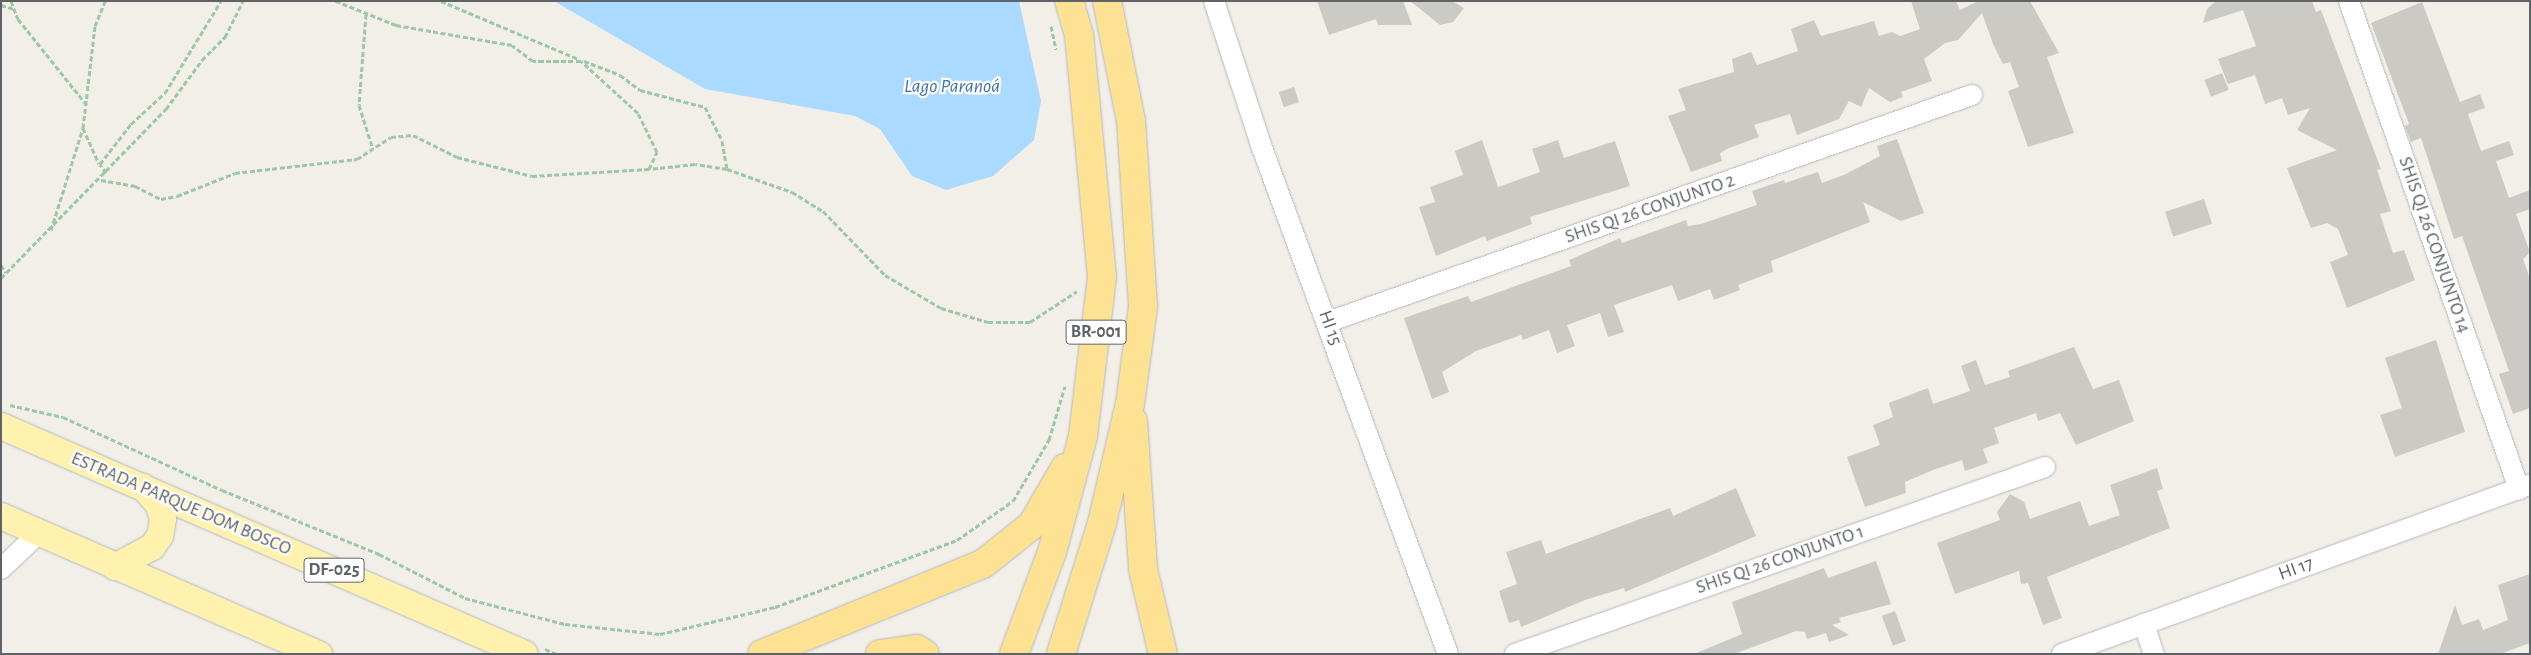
<!DOCTYPE html>
<meta charset="utf-8">
<style>
body{margin:0}
#map{position:relative;width:2531px;height:655px;overflow:hidden;background:#f1efe8;font-family:"Alegreya Sans",sans-serif}
div>[style]{position:absolute}
[style*='--x']{left:calc(var(--x)*1px);top:calc(var(--y)*1px);width:calc(var(--w)*1px);rotate:calc(var(--a)*1deg)}
.water>*{inset:0;background:#aadaff}
.building>*{inset:0;background:#cccac5;transform-origin:0 0}
.path>*{height:3px;margin-top:-1.5px;transform-origin:0;background:repeating-linear-gradient(90deg,#9cc7a9 0 5px,transparent 0 7.5px)}
.roads{filter:drop-shadow(0 0 1px #b5b8bc) drop-shadow(0 0 1px #b5b8bc)}
.minor>*{height:20px;margin:-10px;padding:0 10px;transform-origin:10px;border-radius:10px;background:#fff}
.major>*{height:26px;margin:-13px;padding:0 13px;transform-origin:13px;border-radius:13px;background:#fff2af}
.highway>*{height:28px;margin:-14px;padding:0 14px;transform-origin:14px;border-radius:14px;background:#fde293}
span{translate:-50% -50%;white-space:nowrap;text-align:center;line-height:1.15;-webkit-text-stroke:4.5px #fff;paint-order:stroke}
.shield-label span{padding:1px 4px;background:#fff;border:1px solid;border-radius:4px;-webkit-text-stroke-width:0}
.shield-label{font-size:18px;color:#5f6368;font-weight:700}
.street-label{font-size:19px;color:#5f6368}
.water-label{font-size:20px;color:#4174aa;font-style:italic}
.frame{position:absolute;inset:0;border:2px solid #5f6368;pointer-events:none}
</style>
<div id="map">
<div class="water">
<div style="clip-path:polygon(554px 1px,1019px 1px,1041px 101px,1034px 140px,993px 176px,946px 190px,912px 176px,880px 129px,855px 116px,705px 89px)"></div>
</div>
<div class="building">
<div style="clip-path:polygon(1317px 1px,1403px 1px,1412px 25px,1378px 25px,1376px 19px,1329px 35px)"></div>
<div style="clip-path:polygon(1410px 1px,1452px 1px,1464px 8px,1453px 22px,1440px 25px)"></div>
<div style="clip-path:polygon(1911px 1px,1956px 1px,1960px 10px,1978px 1px,2030px 1px,2059px 53px,2047px 57px,2074px 133px,2028px 147px,2008px 91px,2019px 87px,2010px 62px,2003px 64px,1993px 44px,1982px 13px,1958px 40px,1945px 43px,1924px 59px,1932px 81px,1901px 92px,1903px 97px,1890px 102px,1869px 88px,1861px 107px,1849px 101px,1839px 119px,1797px 135px,1790px 114px,1754px 125px,1759px 137px,1729px 148px,1720px 153px,1722px 161px,1691px 172px,1668px 116px,1686px 110px,1678px 89px,1734px 72px,1732px 59px,1751px 52px,1757px 65px,1798px 51px,1791px 29px,1814px 20px,1821px 36px,1874px 21px,1879px 36px,1892px 32px,1900px 36px,1920px 29px)"></div>
<div style="clip-path:polygon(2216px 1px,2312px 1px,2316px 12px,2321px 10px,2381px 169px,2377px 170px,2391px 211px,2380px 214px,2393px 253px,2404px 250px,2415px 280px,2347px 308px,2330px 262px,2348px 255px,2338px 229px,2327px 223px,2311px 228px,2287px 168px,2337px 150px,2297px 130px,2310px 108px,2288px 115px,2282px 98px,2265px 104px,2255px 75px,2228px 84px,2218px 59px,2256px 46px,2243px 10px,2203px 23px,2207px 9px)"></div>
<div style="clip-path:polygon(2422px 2px,2460px 102px,2480px 94px,2485px 108px,2468px 114px,2481px 151px,2509px 141px,2514px 155px,2496px 161px,2509px 198px,2530px 190px,2530px 209px,2516px 214px,2530px 252px,2523px 259px,2530px 279px,2530px 408px,2513px 414px,2499px 374px,2509px 371px,2462px 236px,2454px 239px,2421px 138px,2411px 142px,2405px 126px,2409px 124px,2371px 23px)"></div>
<div style="left:2222px;top:73px;width:18px;height:19px;rotate:68deg"></div>
<div style="left:1294px;top:87px;width:16px;height:16px;rotate:72deg"></div>
<div style="clip-path:polygon(1897px 139px,1924px 213px,1901px 221px,1863px 202px,1870px 222px,1771px 261px,1773px 272px,1738px 285px,1740px 290px,1714px 300px,1710px 289px,1678px 301px,1672px 285px,1614px 305px,1624px 332px,1608px 337px,1600px 313px,1567px 325px,1575px 346px,1557px 353px,1549px 330px,1523px 340px,1521px 335px,1476px 351px,1442px 372px,1449px 392px,1432px 399px,1404px 318px,1468px 296px,1471px 302px,1571px 266px,1569px 260px,1620px 238px,1622px 243px,1686px 220px,1688px 226px,1701px 224px,1757px 205px,1752px 191px,1784px 180px,1785px 183px,1818px 172px,1822px 183px,1844px 175px,1880px 156px,1877px 146px)"></div>
<div style="clip-path:polygon(1482px 140px,1498px 187px,1540px 172px,1532px 149px,1558px 140px,1564px 158px,1615px 141px,1630px 186px,1530px 217px,1532px 224px,1487px 241px,1485px 236px,1436px 256px,1419px 207px,1435px 202px,1430px 187px,1463px 175px,1455px 151px)"></div>
<div style="left:2204px;top:199px;width:26px;height:41px;rotate:72deg"></div>
<div style="clip-path:polygon(2436px 340px,2465px 432px,2395px 457px,2380px 415px,2402px 408px,2385px 358px)"></div>
<div style="clip-path:polygon(2074px 347px,2093px 389px,2119px 380px,2134px 421px,2076px 445px,2060px 413px,2038px 421px,2036px 413px,1994px 428px,1999px 443px,1983px 449px,1988px 463px,1965px 471px,1962px 460px,1933px 470px,1905px 482px,1906px 493px,1865px 507px,1847px 457px,1880px 445px,1873px 425px,1893px 417px,1889px 403px,1928px 388px,1933px 404px,1970px 391px,1961px 366px,1976px 360px,1985px 385px,2010px 377px,2008px 371px)"></div>
<div style="clip-path:polygon(2157px 468px,2163px 489px,2157px 491px,2170px 528px,2047px 577px,2062px 618px,2043px 625px,2028px 583px,2021px 584px,2019px 571px,1955px 594px,1937px 543px,2000px 520px,1997px 512px,2010px 494px,2024px 502px,2030px 519px,2080px 501px,2089px 526px,2120px 515px,2110px 485px)"></div>
<div style="clip-path:polygon(1736px 488px,1756px 536px,1625px 592px,1624px 588px,1585px 600px,1521px 627px,1519px 620px,1509px 623px,1499px 591px,1517px 584px,1506px 552px,1541px 540px,1546px 554px,1670px 508px,1673px 516px)"></div>
<div style="clip-path:polygon(1876px 561px,1891px 604px,1839px 618px,1841px 622px,1832px 625px,1849px 635px,1829px 642px,1826px 633px,1807px 639px,1805px 632px,1796px 631px,1734px 654px,1694px 654px,1742px 634px,1732px 602px,1824px 568px,1828px 578px)"></div>
<div style="clip-path:polygon(2530px 574px,2530px 643px,2500px 654px,2438px 654px,2455px 605px,2462px 625px,2479px 619px,2483px 630px,2508px 620px,2498px 585px)"></div>
<div style="left:1895px;top:611px;width:32px;height:14px;rotate:70deg"></div>
</div>
<div class="path">
<div style="--x:11;--y:1;--w:19;--a:69"></div>
<div style="--x:18;--y:19;--w:110;--a:51.3"></div>
<div style="--x:441;--y:1;--w:149;--a:22.9"></div>
<div style="--x:1;--y:5;--w:14;--a:17"></div>
<div style="--x:366;--y:14;--w:91;--a:94.4"></div>
<div style="--x:359;--y:105;--w:43;--a:72.4"></div>
<div style="--x:1051;--y:26;--w:24;--a:78"></div>
<div style="--x:584;--y:61;--w:39;--a:21"></div>
<div style="--x:620;--y:75;--w:25;--a:37"></div>
<div style="--x:640;--y:90;--w:67;--a:14.7"></div>
<div style="--x:705;--y:107;--w:38;--a:63"></div>
<div style="--x:722;--y:141;--w:28;--a:80"></div>
<div style="--x:727;--y:169;--w:32;--a:-171"></div>
<div style="--x:695;--y:164;--w:46;--a:173.8"></div>
<div style="--x:83;--y:128;--w:39;--a:66"></div>
<div style="--x:727;--y:169;--w:69;--a:19.5"></div>
<div style="--x:792;--y:192;--w:36;--a:32"></div>
<div style="--x:823;--y:211;--w:89;--a:45.9"></div>
<div style="--x:885;--y:275;--w:65;--a:30.5"></div>
<div style="--x:941;--y:308;--w:49;--a:16.6"></div>
<div style="--x:988;--y:322;--w:42;--a:0"></div>
<div style="--x:1030;--y:322;--w:56;--a:-33.4"></div>
<div style="--x:106;--y:173;--w:11;--a:-124"></div>
<div style="--x:100;--y:164;--w:51;--a:-52.2"></div>
<div style="--x:131;--y:124;--w:46;--a:-42.4"></div>
<div style="--x:165;--y:93;--w:108;--a:-58.7"></div>
<div style="--x:101;--y:180;--w:35;--a:10"></div>
<div style="--x:135;--y:186;--w:29;--a:27"></div>
<div style="--x:161;--y:199;--w:16;--a:-11"></div>
<div style="--x:177;--y:196;--w:62;--a:-21.6"></div>
<div style="--x:235;--y:173;--w:123;--a:-6.5"></div>
<div style="--x:357;--y:159;--w:40;--a:-32.9"></div>
<div style="--x:391;--y:137;--w:22;--a:-5"></div>
<div style="--x:413;--y:135;--w:49;--a:26.6"></div>
<div style="--x:457;--y:157;--w:77;--a:14.2"></div>
<div style="--x:532;--y:176;--w:117;--a:-3.4"></div>
<div style="--x:649;--y:169;--w:19;--a:-65"></div>
<div style="--x:657;--y:152;--w:43;--a:-116"></div>
<div style="--x:638;--y:113;--w:77;--a:-137.6"></div>
<div style="--x:581;--y:61;--w:48;--a:180"></div>
<div style="--x:533;--y:61;--w:26;--a:-143"></div>
<div style="--x:512;--y:45;--w:118;--a:-170.2"></div>
<div style="--x:396;--y:25;--w:65;--a:-158.2"></div>
<div style="--x:51;--y:230;--w:107;--a:-72.6"></div>
<div style="--x:83;--y:128;--w:103;--a:-83.3"></div>
<div style="--x:95;--y:26;--w:27;--a:-68"></div>
<div style="--x:1;--y:265;--w:9;--a:58"></div>
<div style="--x:1;--y:278;--w:236;--a:-45.7"></div>
<div style="--x:166;--y:109;--w:61;--a:-53.7"></div>
<div style="--x:202;--y:60;--w:33;--a:-45"></div>
<div style="--x:225;--y:37;--w:40;--a:-63.4"></div>
<div style="--x:10;--y:405;--w:54;--a:12.8"></div>
<div style="--x:63;--y:417;--w:175;--a:24.7"></div>
<div style="--x:222;--y:490;--w:170;--a:22.2"></div>
<div style="--x:379;--y:554;--w:97;--a:27.1"></div>
<div style="--x:465;--y:598;--w:103;--a:14.6"></div>
<div style="--x:565;--y:624;--w:96;--a:6"></div>
<div style="--x:660;--y:634;--w:118;--a:-13.2"></div>
<div style="--x:775;--y:607;--w:194;--a:-20.2"></div>
<div style="--x:957;--y:540;--w:68;--a:-34.9"></div>
<div style="--x:1013;--y:501;--w:71;--a:-59.5"></div>
<div style="--x:1049;--y:440;--w:56;--a:-73.5"></div>
<div style="--x:545;--y:649;--w:12;--a:24"></div>
</div>
<div class="roads">
<div class="minor">
<div style="--x:1214;--y:1;--w:151;--a:71.9"></div>
<div style="--x:1261;--y:145;--w:542;--a:69.83"></div>
<div style="--x:2349;--y:1;--w:517;--a:70.79"></div>
<div style="--x:1328;--y:322;--w:683;--a:-19.42"></div>
<div style="--x:1;--y:569;--w:52;--a:-43.5"></div>
<div style="--x:2144;--y:624;--w:32;--a:72"></div>
<div style="--x:1515;--y:654;--w:562;--a:-19.43"></div>
<div style="--x:2062;--y:654;--w:498;--a:-19.9"></div>
</div>
<div class="major">
<div style="--x:1;--y:426;--w:571;--a:23.51"></div>
<div style="--x:1;--y:516;--w:347;--a:23.5"></div>
<div style="--x:115;--y:567;--w:42;--a:-28.4"></div>
<div style="--x:152;--y:547;--w:14;--a:-54"></div>
<div style="--x:160;--y:536;--w:17;--a:-80"></div>
<div style="--x:163;--y:519;--w:16;--a:-108"></div>
<div style="--x:158;--y:504;--w:23;--a:-131"></div>
</div>
<div class="highway">
<div style="--x:1133;--y:421;--w:148;--a:86.1"></div>
<div style="--x:1143;--y:569;--w:87;--a:76.8"></div>
<div style="--x:762;--y:654;--w:239;--a:-22.2"></div>
<div style="--x:983;--y:564;--w:63;--a:-38.5"></div>
<div style="--x:1032;--y:525;--w:66;--a:-59.9"></div>
<div style="--x:880;--y:654;--w:37;--a:-8"></div>
<div style="--x:917;--y:649;--w:9;--a:32"></div>
<div style="--x:1014;--y:654;--w:109;--a:-69.6"></div>
<div style="--x:1052;--y:552;--w:120;--a:-75"></div>
<div style="--x:1083;--y:436;--w:160;--a:-83.2"></div>
<div style="--x:1102;--y:277;--w:243;--a:-95.4"></div>
<div style="--x:1079;--y:35;--w:35;--a:-106"></div>
<div style="--x:1061;--y:654;--w:137;--a:-72.6"></div>
<div style="--x:1102;--y:523;--w:122;--a:-76.8"></div>
<div style="--x:1130;--y:404;--w:99;--a:-82.4"></div>
<div style="--x:1143;--y:306;--w:185;--a:-93.7"></div>
<div style="--x:1131;--y:121;--w:122;--a:-101.3"></div>
</div>
</div>
<div class="shield-label">
<span style="left:1096px;top:332px">BR-001</span>
<span style="left:334px;top:570px">DF-025</span>
</div>
<div class="street-label">
<span style="left:1650px;top:209px;rotate:-19deg">SHIS QI 26 CONJUNTO 2</span>
<span style="left:2434px;top:245px;rotate:71deg">SHIS QI 26 CONJUNTO 14</span>
<span style="left:1330px;top:328px;rotate:70deg">HI 15</span>
<span style="left:181px;top:504px;rotate:23deg">ESTRADA PARQUE DOM BOSCO</span>
<span style="left:1780px;top:560px;rotate:-19deg">SHIS QI 26 CONJUNTO 1</span>
<span style="left:2296px;top:569px;rotate:-20deg">HI 17</span>
</div>
<div class="water-label">
<span style="left:952px;top:86px">Lago Paranoá</span>
</div>
<div class="frame"></div>
</div>
